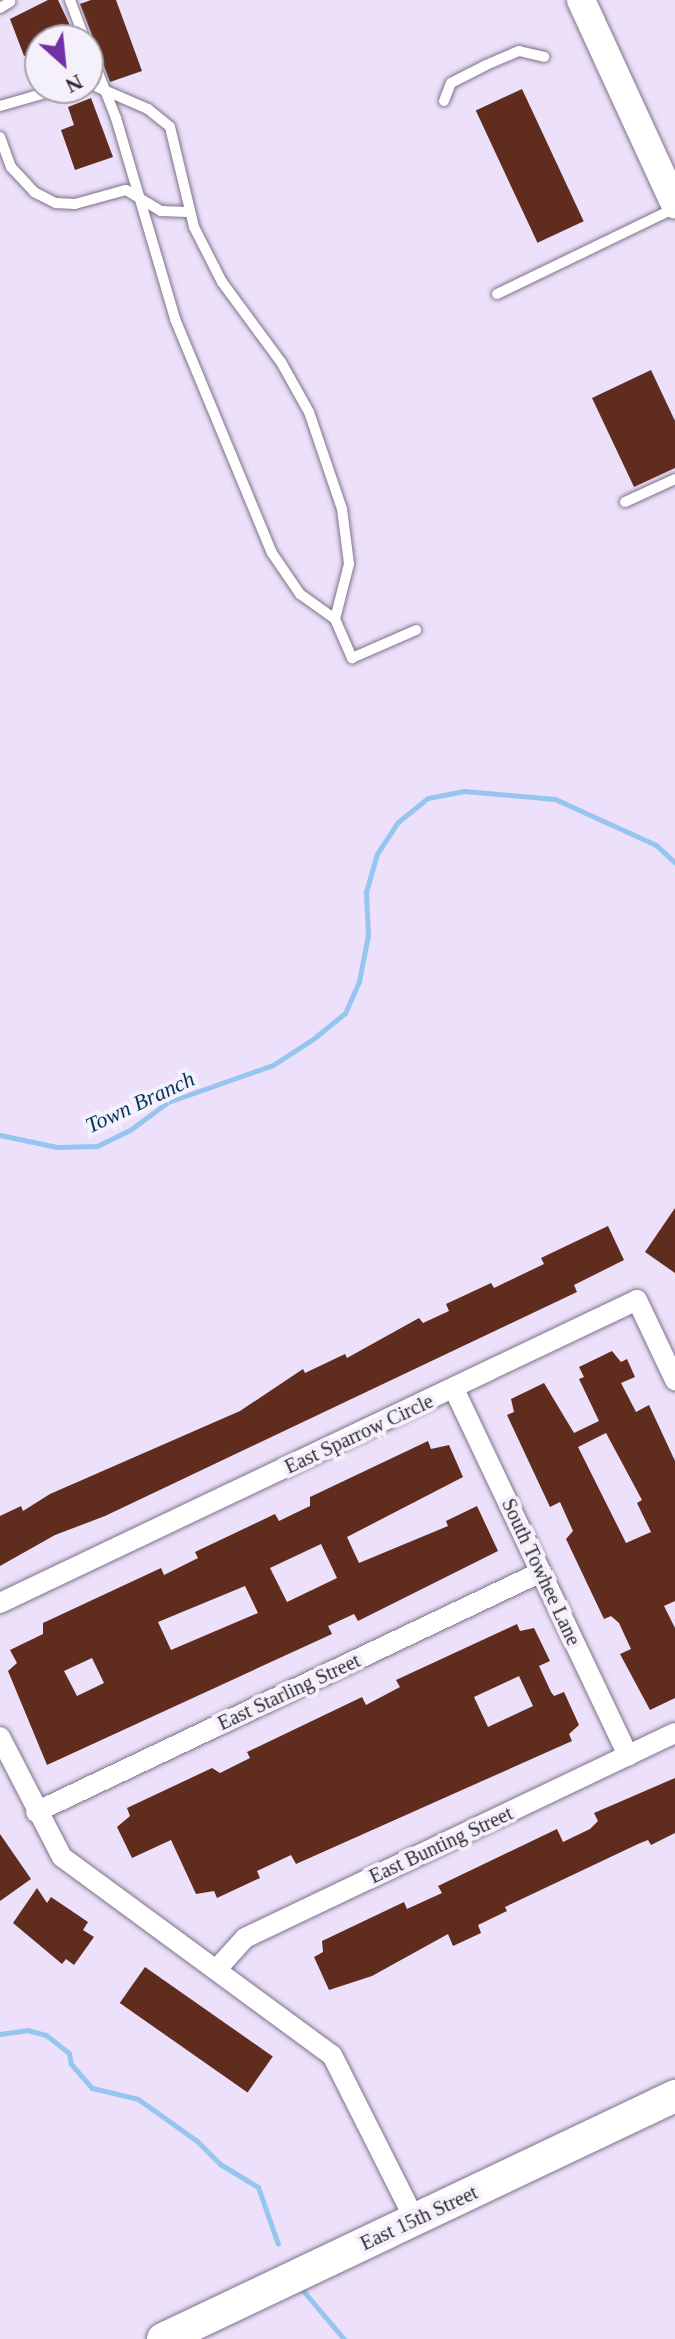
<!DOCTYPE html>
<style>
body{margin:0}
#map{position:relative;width:675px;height:2339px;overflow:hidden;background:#ece0fa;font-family:Georgia,serif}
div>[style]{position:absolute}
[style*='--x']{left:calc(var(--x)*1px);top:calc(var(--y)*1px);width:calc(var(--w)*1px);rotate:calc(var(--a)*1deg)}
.stream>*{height:5px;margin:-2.5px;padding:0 2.5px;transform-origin:2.5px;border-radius:2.5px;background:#96c5f0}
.building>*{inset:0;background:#5f2c1e;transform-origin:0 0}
.roads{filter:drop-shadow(0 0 2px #7d7289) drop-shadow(0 0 2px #7d7289)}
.lane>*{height:10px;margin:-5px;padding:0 5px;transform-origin:5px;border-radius:5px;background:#fff}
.street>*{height:20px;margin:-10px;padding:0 10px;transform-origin:10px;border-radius:10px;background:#fff}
.secondary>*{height:28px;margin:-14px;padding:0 14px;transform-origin:14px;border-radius:14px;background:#fff}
.primary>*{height:32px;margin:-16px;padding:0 16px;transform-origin:16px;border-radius:16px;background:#fff}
span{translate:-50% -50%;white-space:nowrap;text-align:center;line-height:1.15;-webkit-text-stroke:8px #f5f1fb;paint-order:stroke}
.street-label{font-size:20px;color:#2f2a34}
.water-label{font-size:22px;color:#00355d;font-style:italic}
.north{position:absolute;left:24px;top:24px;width:80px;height:80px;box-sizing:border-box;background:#f5f1fb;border:2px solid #a6a1ab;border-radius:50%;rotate:153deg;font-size:22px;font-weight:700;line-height:32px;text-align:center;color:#2f2a34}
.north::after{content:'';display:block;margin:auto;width:28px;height:36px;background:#7331a5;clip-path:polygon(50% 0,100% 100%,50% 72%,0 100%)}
</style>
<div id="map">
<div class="stream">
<div style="--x:0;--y:1135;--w:58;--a:11.9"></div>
<div style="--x:57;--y:1147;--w:40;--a:-1.4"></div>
<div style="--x:97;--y:1146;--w:37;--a:-26"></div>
<div style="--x:130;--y:1130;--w:47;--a:-36.4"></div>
<div style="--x:168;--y:1102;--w:111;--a:-19.4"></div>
<div style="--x:273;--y:1065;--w:48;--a:-33"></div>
<div style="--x:313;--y:1039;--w:41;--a:-39.1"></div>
<div style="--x:345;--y:1013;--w:35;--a:-66"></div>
<div style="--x:359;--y:981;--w:47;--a:-78.9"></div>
<div style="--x:368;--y:935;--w:43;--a:-92.7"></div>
<div style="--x:366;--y:892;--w:40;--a:-74"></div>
<div style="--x:377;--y:854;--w:38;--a:-57"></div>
<div style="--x:398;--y:822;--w:38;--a:-39"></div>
<div style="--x:428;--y:798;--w:37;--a:-11"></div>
<div style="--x:464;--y:791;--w:91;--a:5"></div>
<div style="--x:555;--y:799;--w:111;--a:24.5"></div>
<div style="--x:656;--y:845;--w:26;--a:43"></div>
<div style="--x:0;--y:2034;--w:27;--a:-8"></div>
<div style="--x:27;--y:2030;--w:20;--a:15"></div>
<div style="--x:46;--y:2035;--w:29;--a:38"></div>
<div style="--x:69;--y:2053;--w:11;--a:80"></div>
<div style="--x:71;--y:2064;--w:32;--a:49"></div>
<div style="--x:92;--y:2088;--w:47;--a:13.4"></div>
<div style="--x:138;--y:2099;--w:72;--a:35.4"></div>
<div style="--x:197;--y:2141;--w:33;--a:45"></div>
<div style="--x:220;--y:2164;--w:44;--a:31.2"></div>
<div style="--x:258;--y:2187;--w:60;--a:70.7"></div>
<div style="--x:299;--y:2286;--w:70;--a:49.7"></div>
</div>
<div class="building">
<div style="clip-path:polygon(48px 0,58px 0,75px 36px,40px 40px,40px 50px,24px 56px,10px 19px)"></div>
<div style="clip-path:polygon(91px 0,116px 0,142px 71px,110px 82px,80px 4px)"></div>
<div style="left:522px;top:89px;width:146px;height:51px;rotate:65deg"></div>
<div style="clip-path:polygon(91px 98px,113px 157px,75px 170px,61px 130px,74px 125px,68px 107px)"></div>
<div style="clip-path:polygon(651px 370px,675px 421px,675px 468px,634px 487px,592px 398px)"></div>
<div style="clip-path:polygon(675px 1208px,675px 1273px,645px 1252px)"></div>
<div style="clip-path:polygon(608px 1226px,624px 1260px,574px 1285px,577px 1292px,105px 1516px,55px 1535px,0 1566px,0 1516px,21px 1506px,23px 1511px,50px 1494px,240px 1411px,303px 1369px,305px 1373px,345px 1354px,347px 1358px,419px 1318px,423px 1323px,449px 1311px,446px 1304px,491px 1283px,494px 1288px,544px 1264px,541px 1258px)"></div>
<div style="clip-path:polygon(evenodd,612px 1351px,621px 1362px,627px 1359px,635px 1377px,621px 1383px,636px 1412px,649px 1405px,675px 1461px,675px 1601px,664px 1606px,675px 1628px,675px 1698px,650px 1710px,620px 1654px,631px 1649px,619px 1623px,611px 1616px,604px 1619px,566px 1539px,573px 1531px,560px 1502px,550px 1507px,507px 1415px,514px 1412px,511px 1399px,544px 1383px,574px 1433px,599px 1421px,579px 1379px,584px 1377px,579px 1367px,612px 1351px,606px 1433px,642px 1500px,637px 1503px,651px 1532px,626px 1543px,578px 1447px,606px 1433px)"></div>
<div style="clip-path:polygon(evenodd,428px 1441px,431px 1449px,449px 1445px,463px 1477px,347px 1537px,359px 1563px,448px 1526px,446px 1521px,477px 1506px,498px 1551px,358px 1621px,354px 1614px,328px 1626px,332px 1634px,47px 1765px,8px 1671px,17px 1663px,10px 1650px,43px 1634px,43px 1623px,161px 1568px,164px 1575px,198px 1558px,195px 1552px,275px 1514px,279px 1521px,310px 1506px,310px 1497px,428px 1441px,321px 1544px,337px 1578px,287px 1602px,270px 1568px,321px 1544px,428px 1441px,245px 1586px,258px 1613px,171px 1650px,158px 1622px,245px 1586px,428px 1441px,92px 1658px,104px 1683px,77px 1696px,64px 1671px,92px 1658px)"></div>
<div style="clip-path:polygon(evenodd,517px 1624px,520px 1631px,534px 1628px,550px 1661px,539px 1666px,551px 1692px,554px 1696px,564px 1692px,579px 1725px,569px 1734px,572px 1741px,296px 1864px,291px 1855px,257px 1871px,260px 1878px,217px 1898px,214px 1891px,196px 1894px,171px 1840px,132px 1858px,117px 1827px,130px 1816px,127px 1808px,212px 1768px,220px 1773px,250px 1758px,247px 1752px,362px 1697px,366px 1705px,400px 1687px,396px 1680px,517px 1624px,519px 1676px,533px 1706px,488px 1727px,474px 1697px,519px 1676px)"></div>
<div style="clip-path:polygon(675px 1778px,675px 1833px,651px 1845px,648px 1840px,638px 1844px,505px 1907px,507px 1911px,478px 1925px,481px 1933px,453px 1946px,448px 1934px,372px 1976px,329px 1990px,314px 1957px,323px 1952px,322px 1941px,404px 1902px,407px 1909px,442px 1893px,438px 1886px,557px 1829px,563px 1842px,590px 1829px,598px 1821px,594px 1813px)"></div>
<div style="clip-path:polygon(0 1834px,31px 1879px,0 1901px)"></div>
<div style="clip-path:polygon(37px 1888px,47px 1903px,51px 1897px,88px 1922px,83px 1930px,94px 1937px,74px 1965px,66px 1959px,62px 1964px,13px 1923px)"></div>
<div style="left:145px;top:1967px;width:156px;height:44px;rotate:35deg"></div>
</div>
<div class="roads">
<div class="lane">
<div style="--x:70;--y:0;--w:43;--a:69.4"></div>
<div style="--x:0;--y:8;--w:12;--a:-31"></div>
<div style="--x:88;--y:47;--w:76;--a:68.5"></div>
<div style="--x:116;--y:118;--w:209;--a:73.6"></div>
<div style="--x:175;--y:319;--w:253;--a:67.5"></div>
<div style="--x:272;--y:553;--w:50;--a:55.7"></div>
<div style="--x:300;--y:594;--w:43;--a:35.5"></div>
<div style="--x:335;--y:619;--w:43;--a:66.4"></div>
<div style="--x:352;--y:658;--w:70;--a:-23.6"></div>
<div style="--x:88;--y:83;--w:65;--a:23.4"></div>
<div style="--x:148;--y:109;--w:28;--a:39"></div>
<div style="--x:170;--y:127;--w:103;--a:76.5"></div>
<div style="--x:194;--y:227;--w:62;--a:63"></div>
<div style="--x:222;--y:282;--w:99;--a:53.6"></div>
<div style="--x:281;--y:362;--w:57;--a:60.8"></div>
<div style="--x:309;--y:412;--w:102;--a:71.2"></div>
<div style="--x:342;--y:509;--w:55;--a:82.7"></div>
<div style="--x:349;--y:564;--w:57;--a:104.3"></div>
<div style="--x:444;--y:101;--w:19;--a:-69"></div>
<div style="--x:451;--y:83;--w:39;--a:-27"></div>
<div style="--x:486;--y:65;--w:36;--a:-23"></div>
<div style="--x:519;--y:51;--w:26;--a:13"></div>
<div style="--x:0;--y:106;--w:66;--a:-15.9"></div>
<div style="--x:0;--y:137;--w:32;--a:70"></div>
<div style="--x:11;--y:167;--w:34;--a:47"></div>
<div style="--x:34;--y:192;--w:25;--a:27"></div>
<div style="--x:56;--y:203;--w:19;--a:3"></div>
<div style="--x:75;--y:204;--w:53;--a:-15.4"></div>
<div style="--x:126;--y:190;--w:41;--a:31"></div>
<div style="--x:161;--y:211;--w:27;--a:2"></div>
<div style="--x:497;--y:294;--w:198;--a:-25.8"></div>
<div style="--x:625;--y:502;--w:55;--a:-24.7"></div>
</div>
<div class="street">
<div style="--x:454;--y:1389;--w:406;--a:64.6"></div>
<div style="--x:0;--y:1603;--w:705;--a:-25.44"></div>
<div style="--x:637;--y:1300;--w:89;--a:64.6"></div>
<div style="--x:0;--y:1737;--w:135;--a:62.7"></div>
<div style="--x:62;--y:1857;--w:335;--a:36.3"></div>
<div style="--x:332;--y:2055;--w:185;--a:63.3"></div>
<div style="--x:36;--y:1812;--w:559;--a:-25.42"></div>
<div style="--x:216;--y:1970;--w:43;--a:-47.8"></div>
<div style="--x:245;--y:1938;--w:476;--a:-25.5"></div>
</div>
<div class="secondary">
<div style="--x:581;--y:0;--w:225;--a:65.3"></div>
</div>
<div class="primary">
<div style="--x:163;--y:2339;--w:567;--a:-25.39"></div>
</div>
</div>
<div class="street-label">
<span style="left:359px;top:1434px;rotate:-25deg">East Sparrow Circle</span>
<span style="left:541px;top:1572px;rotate:65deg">South Towhee Lane</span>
<span style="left:289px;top:1692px;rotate:-25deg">East Starling Street</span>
<span style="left:441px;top:1845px;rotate:-25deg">East Bunting Street</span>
<span style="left:419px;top:2218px;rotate:-25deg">East 15th Street</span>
</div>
<div class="water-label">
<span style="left:140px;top:1102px;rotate:-25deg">Town Branch</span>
</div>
<div class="north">N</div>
</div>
